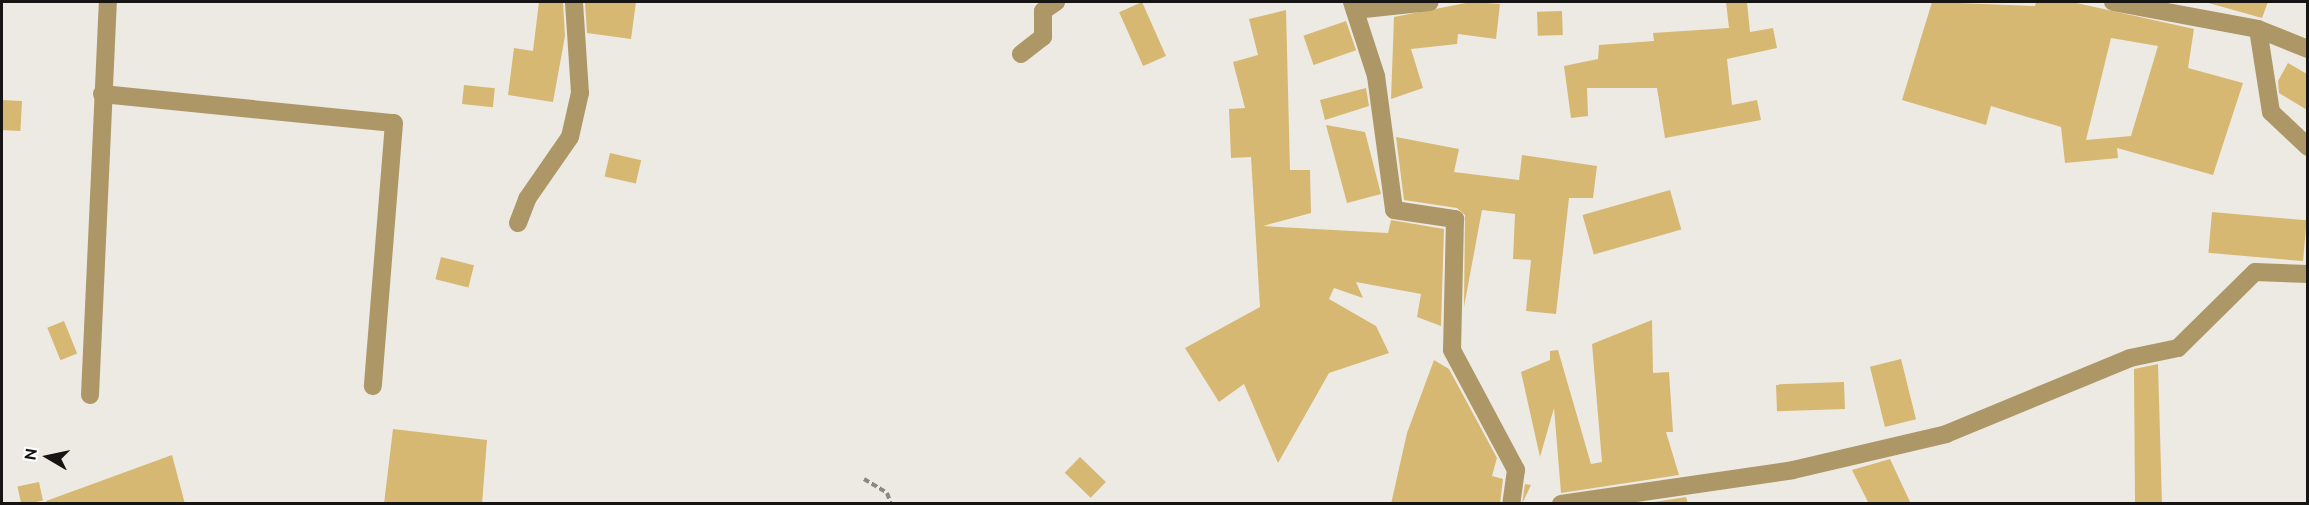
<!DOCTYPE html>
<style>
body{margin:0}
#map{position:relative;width:2309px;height:505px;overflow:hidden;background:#edeae3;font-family:Ubuntu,sans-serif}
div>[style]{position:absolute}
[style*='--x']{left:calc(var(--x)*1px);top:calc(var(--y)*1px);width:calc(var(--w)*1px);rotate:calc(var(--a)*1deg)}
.building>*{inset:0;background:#d7b873;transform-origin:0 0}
.path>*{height:4px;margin-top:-2px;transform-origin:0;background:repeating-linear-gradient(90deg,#8a8883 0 6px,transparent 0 9px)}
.street>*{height:18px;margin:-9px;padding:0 9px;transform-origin:9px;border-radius:9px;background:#ad9767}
span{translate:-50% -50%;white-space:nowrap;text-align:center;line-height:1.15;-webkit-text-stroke:4.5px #fff;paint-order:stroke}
.frame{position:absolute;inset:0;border:3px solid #161513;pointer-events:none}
.north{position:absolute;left:18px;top:427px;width:60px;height:60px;-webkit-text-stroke:4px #fff;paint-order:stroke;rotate:279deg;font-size:16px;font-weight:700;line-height:24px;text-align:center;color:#161513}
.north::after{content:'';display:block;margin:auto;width:21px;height:27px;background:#161513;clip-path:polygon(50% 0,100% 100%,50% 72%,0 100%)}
</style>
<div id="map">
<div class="building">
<div style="clip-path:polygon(539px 2px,563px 2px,565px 36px,553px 102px,508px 95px,514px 48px,533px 51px)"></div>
<div style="clip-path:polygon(585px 2px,636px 2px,631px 39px,587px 33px)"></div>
<div style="left:1142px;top:2px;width:59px;height:25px;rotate:66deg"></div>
<div style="clip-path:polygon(1471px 2px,1500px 4px,1496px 39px,1458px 34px,1457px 44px,1411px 49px,1423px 88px,1391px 99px,1394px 17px)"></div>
<div style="clip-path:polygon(1726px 2px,1747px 2px,1750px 32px,1773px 28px,1777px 48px,1727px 59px,1732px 105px,1757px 100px,1761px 120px,1665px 138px,1657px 88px,1587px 88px,1588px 116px,1571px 118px,1564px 66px,1598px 59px,1599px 45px,1654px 41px,1653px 33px,1729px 28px)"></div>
<div style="clip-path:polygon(evenodd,1932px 2px,2035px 6px,2036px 2px,2072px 2px,2194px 29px,2188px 68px,2243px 83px,2213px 175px,2117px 148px,2118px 158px,2065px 163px,2061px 127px,1991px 106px,1986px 125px,1902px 100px,1932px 2px,2111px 38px,2158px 46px,2131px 136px,2086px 140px,2111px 38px)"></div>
<div style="clip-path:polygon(2205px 2px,2268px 2px,2262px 18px)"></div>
<div style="clip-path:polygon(1286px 10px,1290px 170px,1310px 170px,1311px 213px,1263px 226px,1388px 233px,1391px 220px,1444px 229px,1441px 326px,1417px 317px,1421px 294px,1356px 282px,1363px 298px,1334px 288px,1329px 299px,1376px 326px,1389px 353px,1329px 373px,1278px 463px,1244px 384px,1219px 402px,1185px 348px,1260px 307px,1251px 157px,1231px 158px,1229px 109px,1245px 108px,1233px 62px,1258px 55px,1249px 19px)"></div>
<div style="left:1562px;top:11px;width:24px;height:25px;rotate:88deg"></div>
<div style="left:1346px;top:21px;width:31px;height:45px;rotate:71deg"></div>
<div style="clip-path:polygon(2288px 63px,2307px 74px,2307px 110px,2279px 93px,2278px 81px)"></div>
<div style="left:464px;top:85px;width:31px;height:19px;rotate:6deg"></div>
<div style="clip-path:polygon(1366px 88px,1369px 106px,1325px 120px,1320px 100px)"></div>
<div style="left:2px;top:100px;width:20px;height:30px;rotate:3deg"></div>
<div style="clip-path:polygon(1326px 125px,1365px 132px,1381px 194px,1347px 203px)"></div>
<div style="clip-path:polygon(1396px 137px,1459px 149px,1454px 172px,1519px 180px,1522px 155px,1597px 166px,1593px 198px,1569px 198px,1556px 314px,1526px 311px,1531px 260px,1513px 259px,1515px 214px,1482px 210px,1464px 307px,1465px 215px,1457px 208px,1404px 200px)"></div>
<div style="left:610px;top:153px;width:32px;height:24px;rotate:13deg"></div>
<div style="left:1670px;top:190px;width:41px;height:91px;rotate:74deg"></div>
<div style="left:2212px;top:212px;width:95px;height:41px;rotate:5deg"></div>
<div style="left:441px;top:257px;width:34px;height:23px;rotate:14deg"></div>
<div style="clip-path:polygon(1652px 320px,1653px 373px,1669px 372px,1673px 432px,1666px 432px,1679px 475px,1561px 493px,1554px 408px,1540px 457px,1521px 372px,1550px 360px,1550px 351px,1558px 350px,1591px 464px,1602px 462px,1592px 344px)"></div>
<div style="left:64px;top:321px;width:35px;height:18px;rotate:68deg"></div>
<div style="left:1901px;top:359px;width:62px;height:32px;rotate:76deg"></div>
<div style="clip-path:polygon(1434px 360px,1449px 369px,1497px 458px,1492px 476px,1503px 479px,1500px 504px,1391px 504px,1407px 433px)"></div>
<div style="clip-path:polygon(2158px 364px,2162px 504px,2135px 504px,2134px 369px)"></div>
<div style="left:1844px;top:382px;width:27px;height:68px;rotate:88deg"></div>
<div style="clip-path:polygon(393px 429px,487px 440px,482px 504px,384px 504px)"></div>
<div style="clip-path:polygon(172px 455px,185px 504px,47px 504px,46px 501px)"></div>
<div style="left:1080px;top:457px;width:36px;height:22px;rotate:44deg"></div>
<div style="clip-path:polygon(1890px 459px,1911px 504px,1869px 504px,1852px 470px)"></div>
<div style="left:39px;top:482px;width:19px;height:22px;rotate:78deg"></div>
<div style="clip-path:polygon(1525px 484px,1531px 485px,1522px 504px)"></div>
<div style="clip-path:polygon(1686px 497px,1688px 504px,1642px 504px)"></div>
</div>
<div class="path">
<div style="--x:864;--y:479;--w:27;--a:31"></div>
<div style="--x:887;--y:493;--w:12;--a:70"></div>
</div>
<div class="street">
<div style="--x:1352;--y:2;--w:78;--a:72"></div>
<div style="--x:1376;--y:76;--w:135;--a:82.3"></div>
<div style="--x:1394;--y:210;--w:62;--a:8.4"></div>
<div style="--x:1455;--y:219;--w:131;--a:91.3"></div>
<div style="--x:1452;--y:350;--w:136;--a:61.9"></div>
<div style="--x:1516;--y:470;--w:34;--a:98"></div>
<div style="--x:2113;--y:2;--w:147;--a:10.5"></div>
<div style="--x:2258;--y:29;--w:54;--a:21.8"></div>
<div style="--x:1355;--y:10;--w:75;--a:-6.1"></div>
<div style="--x:2258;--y:29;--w:84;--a:81.1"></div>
<div style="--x:2271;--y:112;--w:51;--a:43.4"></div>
<div style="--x:1021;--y:54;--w:28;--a:-38"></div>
<div style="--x:1043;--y:37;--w:26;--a:-90"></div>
<div style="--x:1043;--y:11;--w:16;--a:-35"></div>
<div style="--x:102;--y:94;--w:293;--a:5.7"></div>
<div style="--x:394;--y:123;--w:264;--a:94.6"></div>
<div style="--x:518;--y:223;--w:26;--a:-69"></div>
<div style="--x:527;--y:199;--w:75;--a:-55.3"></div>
<div style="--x:570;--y:137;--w:45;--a:-77.2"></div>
<div style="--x:580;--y:93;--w:91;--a:-93.8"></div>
<div style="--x:90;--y:395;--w:393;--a:-87.4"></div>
<div style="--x:1561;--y:504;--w:234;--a:-8.3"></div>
<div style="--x:1793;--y:470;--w:157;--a:-13.2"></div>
<div style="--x:1946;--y:434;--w:199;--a:-22.4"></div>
<div style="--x:2130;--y:358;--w:49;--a:-11.8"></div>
<div style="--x:2178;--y:348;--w:108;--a:-44.6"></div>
<div style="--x:2255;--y:272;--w:53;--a:2.2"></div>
</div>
<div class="frame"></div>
<div class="north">N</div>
</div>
